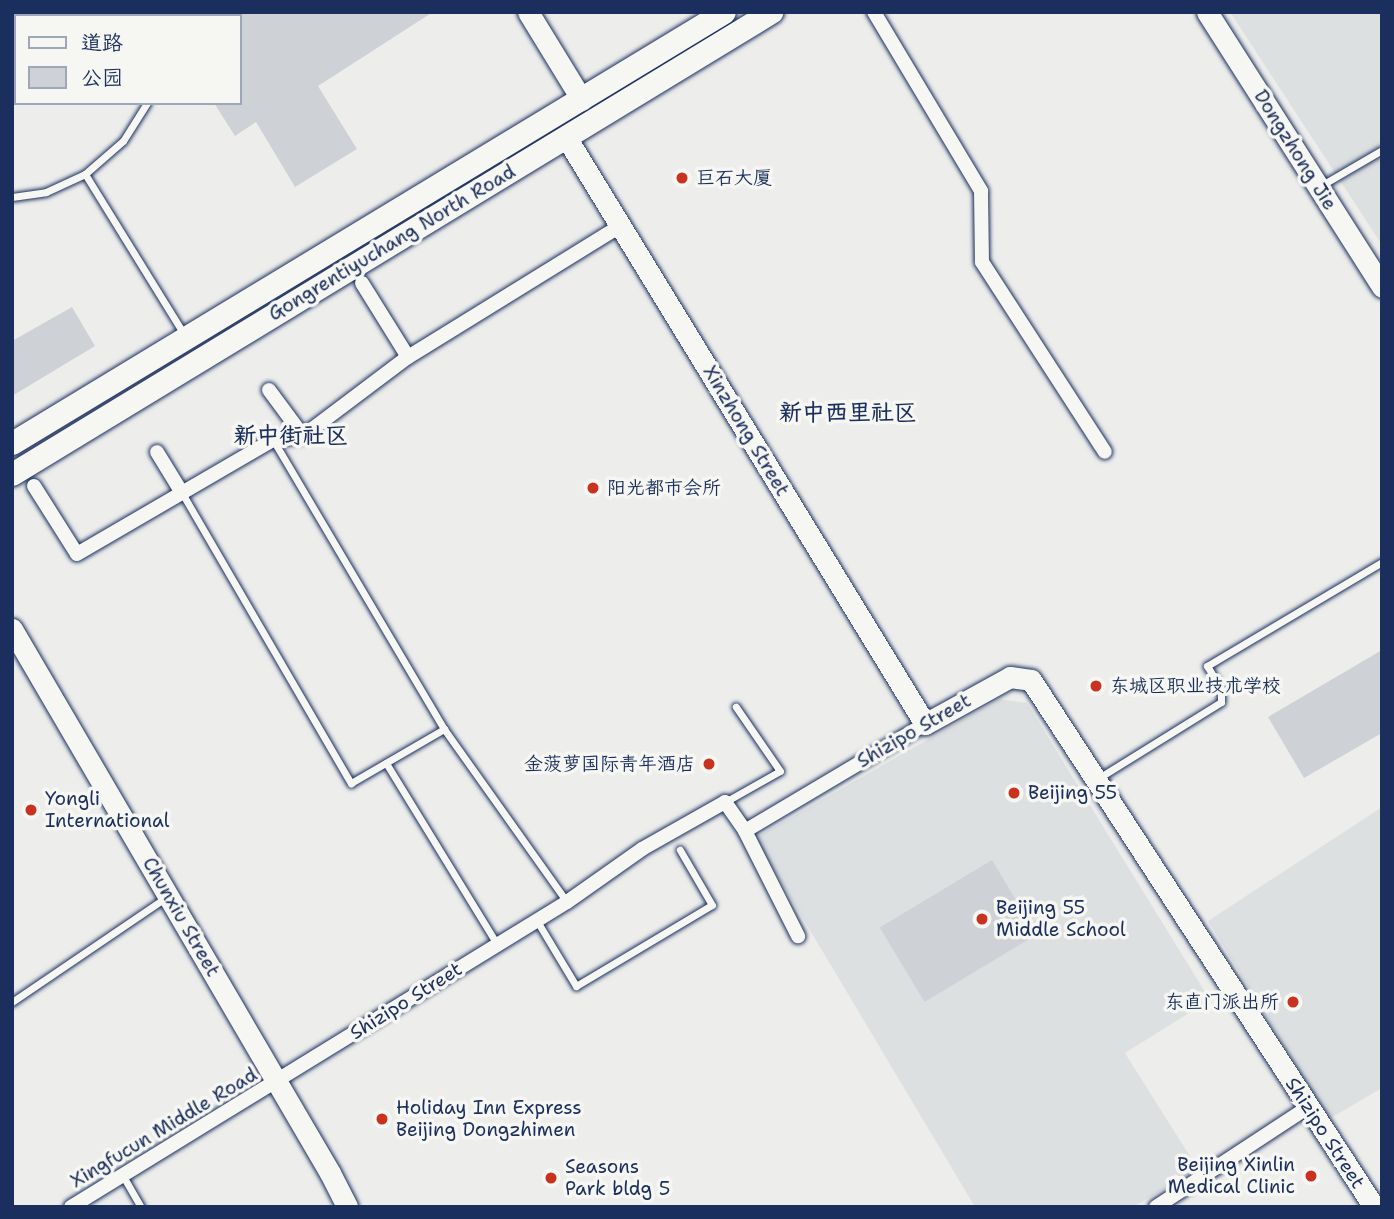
<!DOCTYPE html>
<meta charset="utf-8">
<style>
body{margin:0}
#map{position:relative;width:1394px;height:1219px;overflow:hidden;background:#edeeec;font-family:"Shantell Sans","LXGW WenKai TC",sans-serif}
div>[style]{position:absolute}
[style*='--x']{left:calc(var(--x)*1px);top:calc(var(--y)*1px);width:calc(var(--w)*1px);rotate:calc(var(--a)*1deg)}
.built>*{inset:0;background:#dde0e1}
.green>*{inset:0;background:#ced2d7;transform-origin:0 0}
.roads{filter:drop-shadow(0 0 2px #1b2f5e) drop-shadow(0 0 2px #1b2f5e)}
.lane>*{height:7px;margin:-3.5px;padding:0 3.5px;transform-origin:3.5px;border-radius:3.5px;background:#f6f6f2}
.street>*{height:14px;margin:-7px;padding:0 7px;transform-origin:7px;border-radius:7px;background:#f6f6f2}
.secondary>*{height:21px;margin:-10.5px;padding:0 10.5px;transform-origin:10.5px;border-radius:10.5px;background:#f6f6f2}
.primary>*{height:23px;margin:-11.5px;padding:0 11.5px;transform-origin:11.5px;border-radius:11.5px;background:#f6f6f2}
.dots>*{width:19px;height:19px;translate:-50% -50%;box-sizing:border-box;border:4px solid #f6f6f2;border-radius:50%}
span{translate:-50% -50%;white-space:nowrap;text-align:center;line-height:1.15;-webkit-text-stroke:7px #f6f6f2;paint-order:stroke}
.street-label{font-size:19px;color:#1b2f5e}
.poi-label{font-size:19px;color:#1b2f5e}
.left{translate:0 -50%;text-align:left}
.right{translate:-100% -50%;text-align:right}
.quarter-label{font-size:23px;color:#1b2f5e;font-weight:700}
.frame{position:absolute;inset:0;border:14px solid #1b2f5e;pointer-events:none}
.legend{position:absolute;left:14px;top:14px;width:228px;height:91px;box-sizing:border-box;background:#f6f6f2;border:2px solid #9ea6b7;margin:0;padding:9px 12px;list-style:none;font-size:21px;color:#1b2f5e}
.legend li{display:flex;align-items:center;gap:14px;height:35px}
.legend b{width:35px;border:2px solid #9ea6b7}
</style>
<div id="map">
<div class="built">
<div style="clip-path:polygon(1230px 12px,1382px 12px,1382px 245px)"></div>
<div style="clip-path:polygon(999px 699px,1027px 703px,1210px 1000px,1125px 1053px,1198px 1169px,1133px 1207px,975px 1207px,755px 838px)"></div>
<div style="clip-path:polygon(1382px 807px,1382px 1088px,1329px 1119px,1208px 921px)"></div>
</div>
<div class="green">
<div style="clip-path:polygon(202px 12px,433px 12px,318px 86px,357px 149px,295px 187px,256px 122px,235px 136px,214px 103px,240px 103px,240px 16px,202px 16px)"></div>
<div style="clip-path:polygon(72px 307px,95px 346px,12px 396px,12px 341px)"></div>
<div style="clip-path:polygon(1382px 650px,1382px 733px,1304px 778px,1268px 717px)"></div>
<div style="left:992px;top:860px;width:87px;height:131px;rotate:59deg"></div>
</div>
<div class="roads">
<div class="lane">
<div style="--x:159;--y:12;--w:4;--a:76"></div>
<div style="--x:85;--y:174;--w:188;--a:58.3"></div>
<div style="--x:1322;--y:185;--w:69;--a:-30.3"></div>
<div style="--x:12;--y:197;--w:34;--a:-8"></div>
<div style="--x:46;--y:192;--w:43;--a:-24.8"></div>
<div style="--x:85;--y:174;--w:50;--a:-41"></div>
<div style="--x:123;--y:141;--w:45;--a:-57.7"></div>
<div style="--x:182;--y:493;--w:336;--a:59.8"></div>
<div style="--x:351;--y:783;--w:108;--a:-30.1"></div>
<div style="--x:444;--y:729;--w:336;--a:-120.6"></div>
<div style="--x:444;--y:729;--w:212;--a:54.6"></div>
<div style="--x:386;--y:763;--w:212;--a:58.5"></div>
<div style="--x:1097;--y:779;--w:146;--a:-31.8"></div>
<div style="--x:1221;--y:702;--w:13;--a:-90"></div>
<div style="--x:1221;--y:689;--w:27;--a:-121"></div>
<div style="--x:1207;--y:666;--w:204;--a:-30.7"></div>
<div style="--x:725;--y:802;--w:63;--a:-29.4"></div>
<div style="--x:780;--y:771;--w:78;--a:-124.5"></div>
<div style="--x:537;--y:921;--w:76;--a:59"></div>
<div style="--x:576;--y:986;--w:158;--a:-30.8"></div>
<div style="--x:712;--y:905;--w:64;--a:-120.2"></div>
<div style="--x:12;--y:1002;--w:185;--a:-34.2"></div>
<div style="--x:123;--y:1176;--w:36;--a:60"></div>
</div>
<div class="street">
<div style="--x:874;--y:12;--w:209;--a:59.1"></div>
<div style="--x:981;--y:191;--w:71;--a:89.2"></div>
<div style="--x:982;--y:262;--w:226;--a:57.1"></div>
<div style="--x:408;--y:357;--w:249;--a:-31.7"></div>
<div style="--x:269;--y:390;--w:57;--a:53.5"></div>
<div style="--x:157;--y:452;--w:48;--a:58.6"></div>
<div style="--x:34;--y:486;--w:80;--a:57.7"></div>
<div style="--x:77;--y:554;--w:227;--a:-30.2"></div>
<div style="--x:273;--y:440;--w:30;--a:-8"></div>
<div style="--x:303;--y:436;--w:131;--a:-37"></div>
<div style="--x:408;--y:357;--w:87;--a:-121.9"></div>
<div style="--x:745;--y:831;--w:209;--a:-30.7"></div>
<div style="--x:71;--y:1207;--w:582;--a:-31.59"></div>
<div style="--x:567;--y:902;--w:92;--a:-35.2"></div>
<div style="--x:642;--y:849;--w:95;--a:-29.5"></div>
<div style="--x:725;--y:802;--w:35;--a:55"></div>
<div style="--x:745;--y:831;--w:118;--a:63.2"></div>
<div style="--x:1156;--y:1207;--w:182;--a:-33.3"></div>
</div>
<div class="secondary">
<div style="--x:528;--y:12;--w:103;--a:58.5"></div>
<div style="--x:1207;--y:12;--w:326;--a:57.5"></div>
<div style="--x:566;--y:137;--w:688;--a:58.55"></div>
<div style="--x:925;--y:724;--w:97;--a:-28.9"></div>
<div style="--x:1010;--y:677;--w:21;--a:8"></div>
<div style="--x:1031;--y:680;--w:629;--a:56.94"></div>
<div style="--x:12;--y:629;--w:630;--a:59.69"></div>
<div style="--x:330;--y:1173;--w:38;--a:63"></div>
</div>
<div class="primary">
<div style="--x:12;--y:443;--w:832;--a:-31.19"></div>
<div style="--x:12;--y:474;--w:889;--a:-31.33"></div>
</div>
</div>
<div class="dots">
<div style="left:682px;top:178px;background:#c8321e"></div>
<div style="left:593px;top:488px;background:#c8321e"></div>
<div style="left:1096px;top:686px;background:#c8321e"></div>
<div style="left:709px;top:764px;background:#c8321e"></div>
<div style="left:1014px;top:793px;background:#c8321e"></div>
<div style="left:31px;top:810px;background:#c8321e"></div>
<div style="left:982px;top:919px;background:#c8321e"></div>
<div style="left:1293px;top:1002px;background:#c8321e"></div>
<div style="left:382px;top:1119px;background:#c8321e"></div>
<div style="left:1311px;top:1176px;background:#c8321e"></div>
<div style="left:551px;top:1178px;background:#c8321e"></div>
</div>
<div class="street-label">
<span style="left:1295px;top:150px;rotate:58deg">Dongzhong Jie</span>
<span style="left:392px;top:243px;rotate:-31deg">Gongrentiyuchang North Road</span>
<span style="left:746px;top:431px;rotate:59deg">Xinzhong Street</span>
<span style="left:914px;top:731px;rotate:-30deg">Shizipo Street</span>
<span style="left:181px;top:917px;rotate:60deg">Chunxiu Street</span>
<span style="left:406px;top:1001px;rotate:-32deg">Shizipo Street</span>
<span style="left:164px;top:1128px;rotate:-31deg">Xingfucun Middle Road</span>
<span style="left:1325px;top:1133px;rotate:57deg">Shizipo Street</span>
</div>
<div class="poi-label">
<span class="left" style="left:696px;top:178px">巨石大厦</span>
<span class="left" style="left:607px;top:488px">阳光都市会所</span>
<span class="left" style="left:1110px;top:686px">东城区职业技术学校</span>
<span class="right" style="left:695px;top:764px">金菠萝国际青年酒店</span>
<span class="left" style="left:1028px;top:793px">Beijing 55</span>
<span class="left" style="left:45px;top:810px">Yongli<br>International</span>
<span class="left" style="left:996px;top:919px">Beijing 55<br>Middle School</span>
<span class="right" style="left:1279px;top:1002px">东直门派出所</span>
<span class="left" style="left:396px;top:1119px">Holiday Inn Express<br>Beijing Dongzhimen</span>
<span class="right" style="left:1295px;top:1176px">Beijing Xinlin<br>Medical Clinic</span>
<span class="left" style="left:565px;top:1178px">Seasons<br>Park bldg 5</span>
</div>
<div class="quarter-label">
<span style="left:848px;top:412px">新中西里社区</span>
<span style="left:291px;top:435px">新中街社区</span>
</div>
<div class="frame"></div>
<ul class="legend">
<li><b style="height:9px;background:#f6f6f2"></b>道路</li>
<li><b style="height:19px;background:#ced2d7"></b>公园</li>
</ul>
</div>
